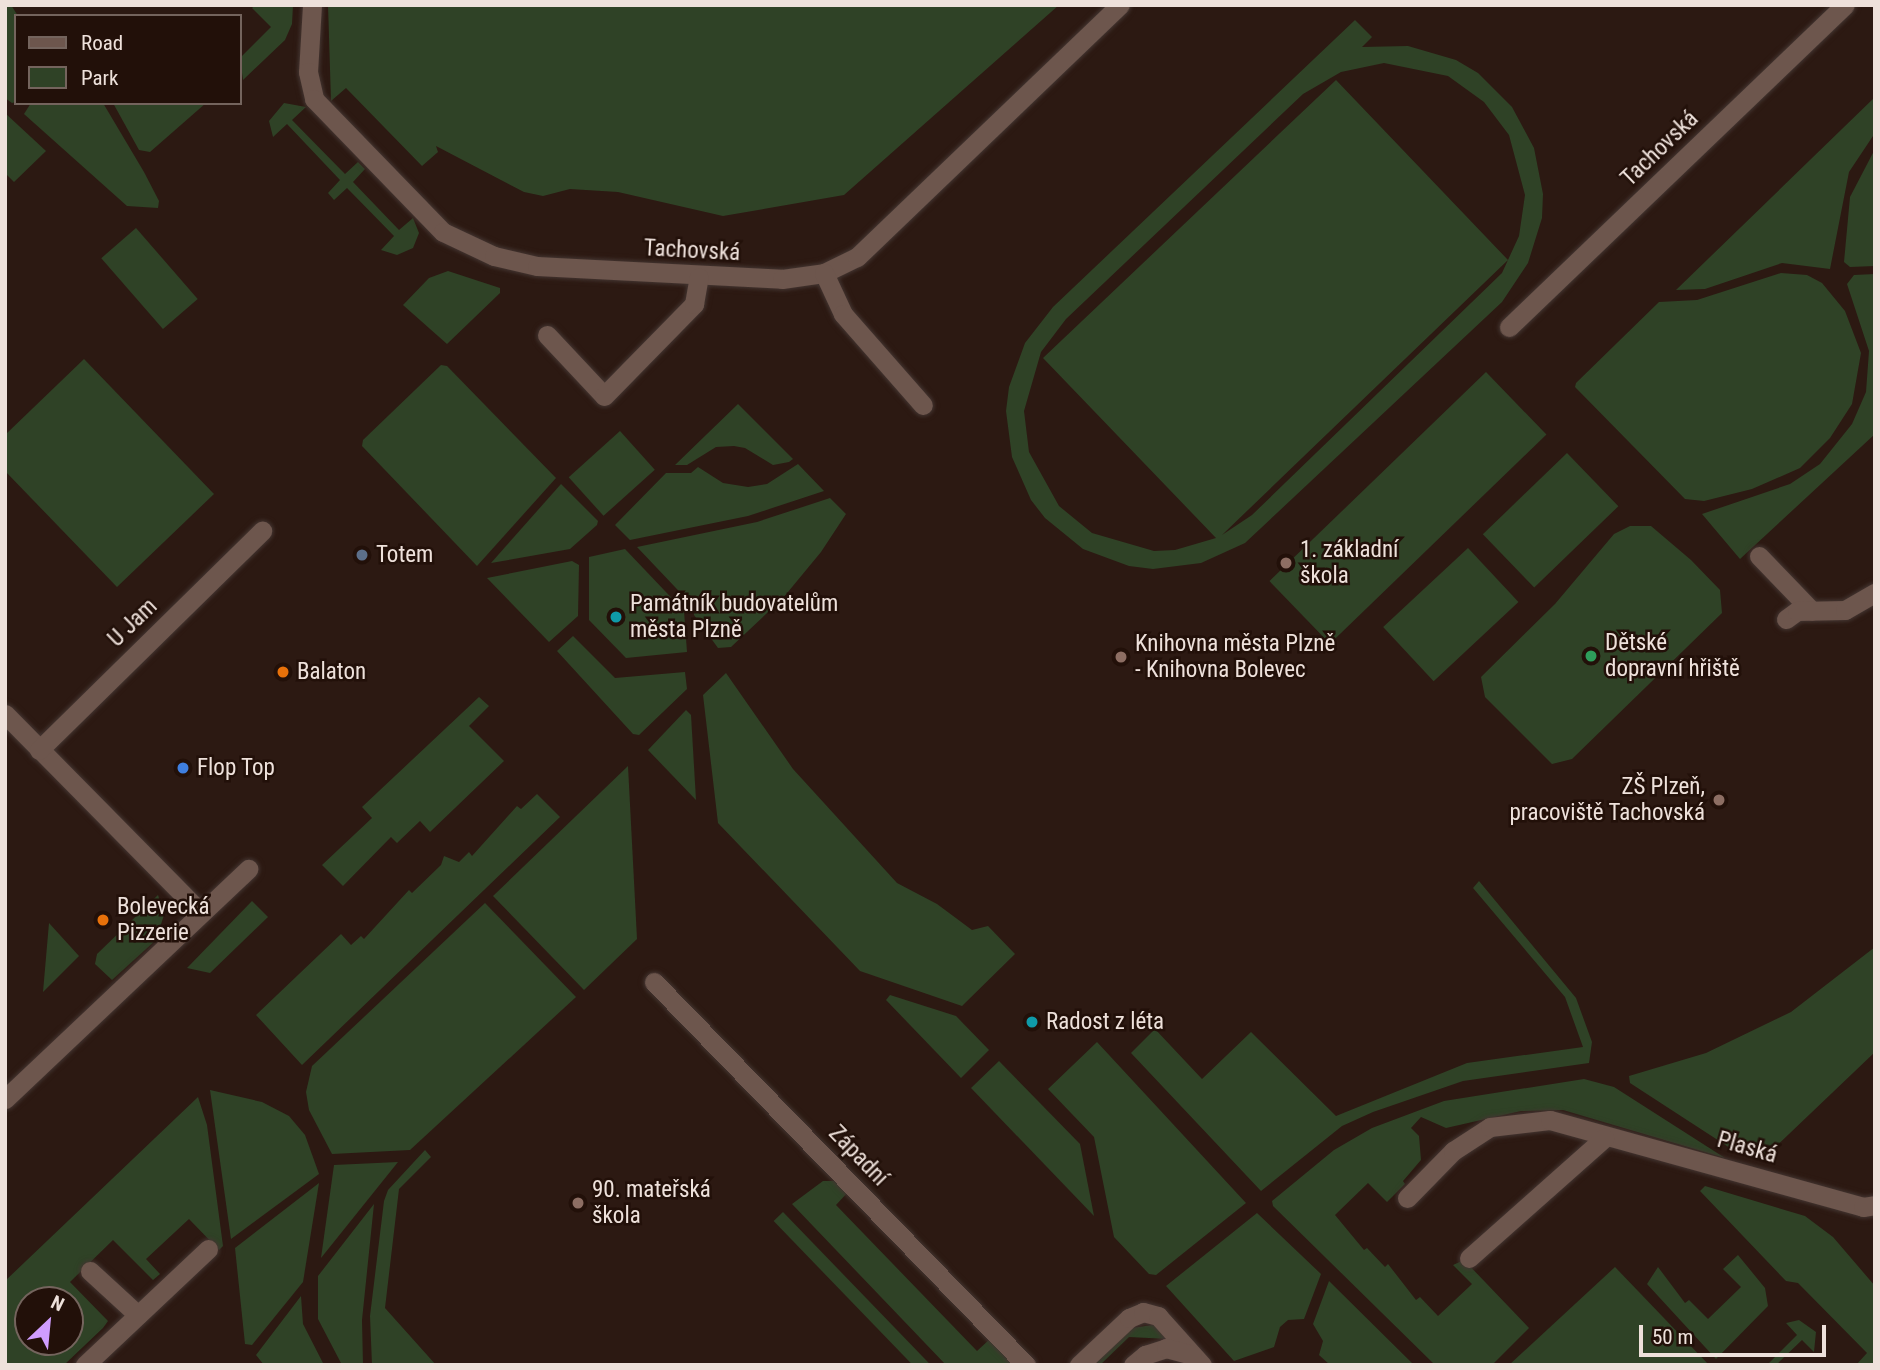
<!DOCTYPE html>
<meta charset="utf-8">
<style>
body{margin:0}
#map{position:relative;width:1880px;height:1370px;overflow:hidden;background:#2c1912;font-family:"Roboto Condensed",sans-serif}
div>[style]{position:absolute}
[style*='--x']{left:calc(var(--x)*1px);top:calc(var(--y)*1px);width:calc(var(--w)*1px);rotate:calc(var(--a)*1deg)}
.green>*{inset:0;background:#2f4226;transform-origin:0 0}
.roads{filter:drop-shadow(0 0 2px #433531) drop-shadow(0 0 2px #433531)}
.minor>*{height:19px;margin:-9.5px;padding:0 9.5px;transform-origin:9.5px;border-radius:9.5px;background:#6d564d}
.dots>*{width:19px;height:19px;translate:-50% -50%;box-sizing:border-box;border:4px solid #221009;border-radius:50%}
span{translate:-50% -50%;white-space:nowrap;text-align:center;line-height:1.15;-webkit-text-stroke:5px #221009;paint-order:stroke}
.street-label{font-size:23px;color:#eee1db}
.poi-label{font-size:23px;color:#eee1db}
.left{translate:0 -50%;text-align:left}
.right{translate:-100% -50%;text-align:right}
.frame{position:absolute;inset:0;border:7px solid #eee1db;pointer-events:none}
.legend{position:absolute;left:14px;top:14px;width:228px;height:91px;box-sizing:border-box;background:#221009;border:2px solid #74645d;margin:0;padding:9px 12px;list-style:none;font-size:21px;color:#eee1db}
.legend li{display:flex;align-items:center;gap:14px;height:35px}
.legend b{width:35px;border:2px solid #74645d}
.north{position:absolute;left:14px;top:1286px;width:70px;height:70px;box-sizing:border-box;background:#221009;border:2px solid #74645d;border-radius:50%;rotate:26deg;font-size:19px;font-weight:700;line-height:28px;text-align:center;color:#eee1db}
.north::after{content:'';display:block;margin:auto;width:24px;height:32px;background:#d09dff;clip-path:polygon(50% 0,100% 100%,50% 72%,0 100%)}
.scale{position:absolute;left:1639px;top:1325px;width:187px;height:32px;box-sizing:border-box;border:4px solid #eee1db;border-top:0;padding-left:9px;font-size:21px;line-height:24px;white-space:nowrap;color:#eee1db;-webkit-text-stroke:5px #221009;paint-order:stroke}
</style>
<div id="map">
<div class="green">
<div style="clip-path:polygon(5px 5px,11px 5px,18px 16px,16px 102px,12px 103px,5px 98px)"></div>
<div style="clip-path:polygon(255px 5px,293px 5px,292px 24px,285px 40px,243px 80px,240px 58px,271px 27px,252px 8px)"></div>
<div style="clip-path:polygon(328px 5px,1059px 5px,844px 195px,723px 216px,618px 192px,570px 189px,543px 196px,524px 192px,436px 146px,438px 152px,422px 166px,346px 88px,331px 101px)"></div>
<div style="clip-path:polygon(evenodd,1355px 20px,1372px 37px,1362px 47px,1408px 46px,1456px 60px,1478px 73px,1512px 107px,1534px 148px,1543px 194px,1542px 218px,1528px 263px,1502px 302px,1245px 543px,1201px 563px,1153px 569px,1129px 566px,1083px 549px,1045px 518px,1031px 500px,1012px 457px,1006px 411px,1009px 387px,1025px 343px,1053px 307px,1355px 20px,1384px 63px,1448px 76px,1484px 102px,1509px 135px,1525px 195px,1519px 236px,1502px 273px,1252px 515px,1222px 535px,1508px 260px,1336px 80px,1043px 358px,1216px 538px,1175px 550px,1154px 551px,1092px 533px,1059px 506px,1029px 452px,1024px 411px,1041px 352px,1066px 319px,1303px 94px,1341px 72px,1384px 63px)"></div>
<div style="clip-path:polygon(1875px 97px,1875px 133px,1849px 172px,1830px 269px,1782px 263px,1705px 289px,1676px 290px)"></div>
<div style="clip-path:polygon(31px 103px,103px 103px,144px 172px,159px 201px,158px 208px,127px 206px,24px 114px)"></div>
<div style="clip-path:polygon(113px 103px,206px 103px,150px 152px,139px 150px)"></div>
<div style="clip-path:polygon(284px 103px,306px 107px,292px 120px,345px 174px,358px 162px,365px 169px,353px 182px,399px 230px,413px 218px,419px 233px,413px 248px,397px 255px,381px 250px,394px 236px,347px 188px,334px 200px,328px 193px,340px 180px,287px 124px,273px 137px,269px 121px)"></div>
<div style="clip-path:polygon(5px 113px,46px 151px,14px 182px,5px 173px)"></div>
<div style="clip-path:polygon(1875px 149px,1875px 266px,1850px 267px,1844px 262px,1850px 197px)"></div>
<div style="left:136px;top:228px;width:94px;height:46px;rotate:49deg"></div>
<div style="clip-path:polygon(448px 271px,500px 288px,500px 293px,447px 344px,403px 305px,429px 278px)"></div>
<div style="clip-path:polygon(1781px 273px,1807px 275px,1822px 283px,1845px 311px,1861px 353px,1852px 404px,1830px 438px,1800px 468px,1752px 489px,1704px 501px,1685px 499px,1575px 387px,1576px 383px,1659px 302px,1697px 300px)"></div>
<div style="clip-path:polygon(1875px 274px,1875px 434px,1740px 559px,1702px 514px,1790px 484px,1820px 464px,1852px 424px,1866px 392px,1869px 351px,1847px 284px,1854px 275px)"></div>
<div style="clip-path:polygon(84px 359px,214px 494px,117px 587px,5px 471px,5px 435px)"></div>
<div style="clip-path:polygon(441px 365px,447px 366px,556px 478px,477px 566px,362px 446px,363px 440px)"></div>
<div style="left:1486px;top:372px;width:87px;height:301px;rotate:46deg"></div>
<div style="clip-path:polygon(738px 404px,793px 459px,789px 462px,773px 465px,745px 448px,734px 446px,716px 447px,687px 465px,675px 465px)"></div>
<div style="left:620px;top:431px;width:52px;height:69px;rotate:48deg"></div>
<div style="left:1567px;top:453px;width:74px;height:117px;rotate:46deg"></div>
<div style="clip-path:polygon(798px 464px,824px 491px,748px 516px,630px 540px,615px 525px,666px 473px,691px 473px,698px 467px,723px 483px,748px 487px,767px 484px)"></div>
<div style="clip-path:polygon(561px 484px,598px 521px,597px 525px,570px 549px,491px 563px)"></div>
<div style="clip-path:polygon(830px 498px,846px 514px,821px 552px,783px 598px,731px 647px,718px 648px,694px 615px,693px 606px,637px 547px,757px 522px)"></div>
<div style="clip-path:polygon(1630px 526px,1651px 526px,1691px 560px,1720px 590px,1722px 613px,1572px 759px,1552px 764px,1485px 697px,1481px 677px,1555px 604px,1614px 534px)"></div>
<div style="left:1468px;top:548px;width:74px;height:116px;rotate:47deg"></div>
<div style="clip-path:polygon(625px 549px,684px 611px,687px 652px,626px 658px,589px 620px,589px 557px)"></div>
<div style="clip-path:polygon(572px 561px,579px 565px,578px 616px,549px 642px,487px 578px)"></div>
<div style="clip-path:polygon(573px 636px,615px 678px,685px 672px,687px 689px,639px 735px,633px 734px,557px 651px)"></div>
<div style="clip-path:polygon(726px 673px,793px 769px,897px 883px,937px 904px,972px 930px,988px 926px,1015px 954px,962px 1006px,860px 971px,718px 823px,703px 695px)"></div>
<div style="clip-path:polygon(479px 697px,489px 706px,469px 726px,504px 761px,430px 832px,420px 821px,397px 843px,391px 837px,343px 886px,322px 865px,372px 818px,362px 807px)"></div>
<div style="clip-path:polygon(686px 710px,691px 715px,696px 800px,648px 750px)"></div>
<div style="clip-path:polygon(628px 766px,637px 939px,584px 990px,493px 896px)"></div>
<div style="clip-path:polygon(537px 794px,560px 817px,302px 1065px,256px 1015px,341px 934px,351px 945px,361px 936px,364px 939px,409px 890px,412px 893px,441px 865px,444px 856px,459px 862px,469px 852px,472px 856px,517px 806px,521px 809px)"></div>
<div style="clip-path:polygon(1479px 881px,1576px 998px,1592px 1042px,1589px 1063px,1463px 1081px,1373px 1112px,1342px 1126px,1261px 1191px,1131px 1053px,1155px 1029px,1202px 1079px,1251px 1032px,1336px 1116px,1467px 1063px,1583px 1047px,1565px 997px,1473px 888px)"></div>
<div style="clip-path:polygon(158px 895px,164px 915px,156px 940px,112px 980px,95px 964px,97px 954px)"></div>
<div style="clip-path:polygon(252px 901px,268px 917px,210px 973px,187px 968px)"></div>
<div style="clip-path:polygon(485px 903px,576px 997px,410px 1150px,332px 1154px,309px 1110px,306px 1092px,312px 1066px)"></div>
<div style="clip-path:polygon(49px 923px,79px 956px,43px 992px)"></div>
<div style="clip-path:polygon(1875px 947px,1875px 1052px,1766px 1156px,1730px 1148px,1630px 1083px,1629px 1076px,1706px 1053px,1791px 1012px)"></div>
<div style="clip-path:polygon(890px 995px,956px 1016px,989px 1050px,961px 1078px,886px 1000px)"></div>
<div style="clip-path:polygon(1097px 1042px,1246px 1203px,1156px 1275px,1149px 1274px,1114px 1237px,1094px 1137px,1048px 1089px)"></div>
<div style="clip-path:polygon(999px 1061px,1080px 1144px,1094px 1216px,971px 1088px)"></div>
<div style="clip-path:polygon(1584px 1079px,1614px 1087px,1725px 1158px,1563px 1110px,1521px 1111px,1446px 1128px,1421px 1117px,1411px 1128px,1419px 1136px,1421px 1160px,1403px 1181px,1405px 1184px,1387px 1202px,1368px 1183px,1335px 1215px,1364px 1250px,1367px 1248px,1385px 1267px,1388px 1264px,1416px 1300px,1420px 1297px,1438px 1316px,1472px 1284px,1453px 1265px,1464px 1260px,1529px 1328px,1492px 1365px,1435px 1365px,1273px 1206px,1272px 1201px,1334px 1150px,1372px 1128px,1444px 1101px)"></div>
<div style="clip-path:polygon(210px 1090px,262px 1102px,289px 1116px,305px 1135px,319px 1174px,231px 1239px)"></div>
<div style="clip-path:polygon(evenodd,198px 1097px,207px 1125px,223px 1246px,219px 1250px,189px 1219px,146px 1259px,160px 1274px,153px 1280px,113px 1240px,70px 1282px,108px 1321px,103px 1328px,64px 1365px,5px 1365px,5px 1281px,198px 1097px,28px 1300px,70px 1300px,70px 1342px,28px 1342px,28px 1300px)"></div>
<div style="clip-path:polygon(425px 1150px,431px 1157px,399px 1189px,385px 1308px,436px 1365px,372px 1365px,370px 1316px,384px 1201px,388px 1190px)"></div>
<div style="clip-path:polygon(398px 1162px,321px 1258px,334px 1165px)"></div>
<div style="clip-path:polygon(823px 1181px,834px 1181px,849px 1191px,836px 1205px,977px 1351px,991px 1338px,1016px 1365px,946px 1365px,792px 1204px)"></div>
<div style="clip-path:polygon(319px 1183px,303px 1282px,252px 1345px,245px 1344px,235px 1248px)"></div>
<div style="clip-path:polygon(1705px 1186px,1805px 1216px,1833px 1237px,1875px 1286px,1875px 1365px,1856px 1365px,1867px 1353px,1798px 1283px,1786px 1281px,1700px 1191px)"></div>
<div style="clip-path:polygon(374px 1204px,362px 1320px,363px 1365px,342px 1365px,318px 1319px,318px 1276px)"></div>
<div style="left:783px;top:1212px;width:213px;height:13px;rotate:46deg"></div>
<div style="clip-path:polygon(1257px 1213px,1321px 1274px,1304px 1319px,1288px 1320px,1280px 1327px,1274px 1347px,1234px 1361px,1166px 1286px)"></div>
<div style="clip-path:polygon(1738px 1255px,1765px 1288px,1768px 1306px,1716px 1359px,1647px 1284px,1658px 1267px,1685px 1303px,1689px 1300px,1708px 1319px,1741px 1287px,1723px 1269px)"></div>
<div style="clip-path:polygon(1615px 1267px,1709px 1365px,1509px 1365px)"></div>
<div style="clip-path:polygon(1329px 1281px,1414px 1365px,1330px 1365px,1319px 1355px,1323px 1341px,1313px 1324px)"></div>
<div style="clip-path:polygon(301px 1296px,303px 1324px,324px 1365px,264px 1365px,256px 1355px)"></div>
<div style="clip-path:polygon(1799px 1320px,1816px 1332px,1814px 1352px,1802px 1340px,1776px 1365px,1767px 1365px,1797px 1335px,1786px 1323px)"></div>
<div style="clip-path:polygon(1153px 1325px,1163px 1328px,1168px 1339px,1129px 1337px,1100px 1365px,1089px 1365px,1131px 1328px)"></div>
</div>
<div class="roads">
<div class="minor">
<div style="--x:312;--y:5;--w:67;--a:93.4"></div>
<div style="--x:308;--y:72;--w:28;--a:77"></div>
<div style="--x:314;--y:99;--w:185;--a:45.9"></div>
<div style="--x:443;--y:232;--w:56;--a:25.2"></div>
<div style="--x:494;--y:256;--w:44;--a:13.1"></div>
<div style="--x:537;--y:266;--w:245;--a:3"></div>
<div style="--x:782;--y:279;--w:42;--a:-8.1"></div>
<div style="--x:824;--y:273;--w:37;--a:-26"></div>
<div style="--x:857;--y:257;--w:364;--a:-43.8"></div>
<div style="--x:824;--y:273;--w:45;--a:65.1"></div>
<div style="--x:843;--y:314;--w:121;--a:48.7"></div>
<div style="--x:1509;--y:327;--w:465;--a:-43.8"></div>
<div style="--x:547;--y:335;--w:83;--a:46.9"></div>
<div style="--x:604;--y:396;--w:129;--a:-45.6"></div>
<div style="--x:694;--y:304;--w:27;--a:-80"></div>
<div style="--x:1759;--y:556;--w:76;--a:46.1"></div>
<div style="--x:1786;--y:619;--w:14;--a:-36"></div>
<div style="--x:1797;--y:611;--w:48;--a:-1.2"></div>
<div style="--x:1845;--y:610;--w:34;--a:-30"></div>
<div style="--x:5;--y:714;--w:279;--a:45.4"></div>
<div style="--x:39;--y:750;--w:313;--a:-44.5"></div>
<div style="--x:654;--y:982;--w:534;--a:45.83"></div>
<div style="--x:5;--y:1099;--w:335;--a:-43.4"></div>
<div style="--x:1407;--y:1198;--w:66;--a:-45.6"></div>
<div style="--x:1453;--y:1151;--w:44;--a:-33"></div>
<div style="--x:1490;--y:1127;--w:60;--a:-6.7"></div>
<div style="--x:1550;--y:1120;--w:325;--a:15.5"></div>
<div style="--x:1863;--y:1207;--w:12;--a:-9"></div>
<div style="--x:1469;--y:1258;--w:181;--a:-41.6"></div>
<div style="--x:90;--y:1271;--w:65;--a:42.5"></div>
<div style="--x:85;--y:1365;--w:169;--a:-43.3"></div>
<div style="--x:1079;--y:1365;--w:69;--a:-43.2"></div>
<div style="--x:1129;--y:1318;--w:15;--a:-23"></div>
<div style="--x:1143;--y:1312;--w:16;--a:15"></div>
<div style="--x:1158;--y:1316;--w:66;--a:48.1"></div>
<div style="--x:1133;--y:1365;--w:16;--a:-40"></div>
<div style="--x:1145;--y:1355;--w:22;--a:-18"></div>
<div style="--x:1166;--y:1348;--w:27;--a:15"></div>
</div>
</div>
<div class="dots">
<div style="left:362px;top:555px;background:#5c6f8a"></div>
<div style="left:1286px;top:563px;background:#8d6e63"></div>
<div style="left:616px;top:617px;background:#0f9aa8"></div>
<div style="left:1591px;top:656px;background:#2e9e5b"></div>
<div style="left:1121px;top:657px;background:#8d6e63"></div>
<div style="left:283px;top:672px;background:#e8710a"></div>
<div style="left:183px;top:768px;background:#3f7fe0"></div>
<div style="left:1719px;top:800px;background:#8d6e63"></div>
<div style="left:103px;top:920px;background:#e8710a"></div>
<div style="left:1032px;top:1022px;background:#0f9aa8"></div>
<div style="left:578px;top:1203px;background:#8d6e63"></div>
</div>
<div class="street-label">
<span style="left:1660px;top:149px;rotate:-44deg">Tachovská</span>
<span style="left:692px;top:251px;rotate:3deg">Tachovská</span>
<span style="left:133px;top:623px;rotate:-44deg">U Jam</span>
<span style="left:1747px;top:1148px;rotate:16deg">Plaská</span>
<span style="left:858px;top:1156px;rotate:46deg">Západní</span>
</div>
<div class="poi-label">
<span class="left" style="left:1300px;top:563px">1. základní<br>škola</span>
<span class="left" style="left:376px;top:555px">Totem</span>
<span class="left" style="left:630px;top:617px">Památník budovatelům<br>města Plzně</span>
<span class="left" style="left:1605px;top:656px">Dětské<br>dopravní hřiště</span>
<span class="left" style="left:1135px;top:657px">Knihovna města Plzně<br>- Knihovna Bolevec</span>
<span class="left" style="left:297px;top:672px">Balaton</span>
<span class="left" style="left:197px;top:768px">Flop Top</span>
<span class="right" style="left:1705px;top:800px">ZŠ Plzeň,<br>pracoviště Tachovská</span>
<span class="left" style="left:117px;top:920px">Bolevecká<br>Pizzerie</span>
<span class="left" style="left:1046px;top:1022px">Radost z léta</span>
<span class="left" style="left:592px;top:1203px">90. mateřská<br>škola</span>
</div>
<div class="frame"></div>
<ul class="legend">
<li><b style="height:9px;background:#6d564d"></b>Road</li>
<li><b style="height:19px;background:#2f4226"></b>Park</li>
</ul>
<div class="north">N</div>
<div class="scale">50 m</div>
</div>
